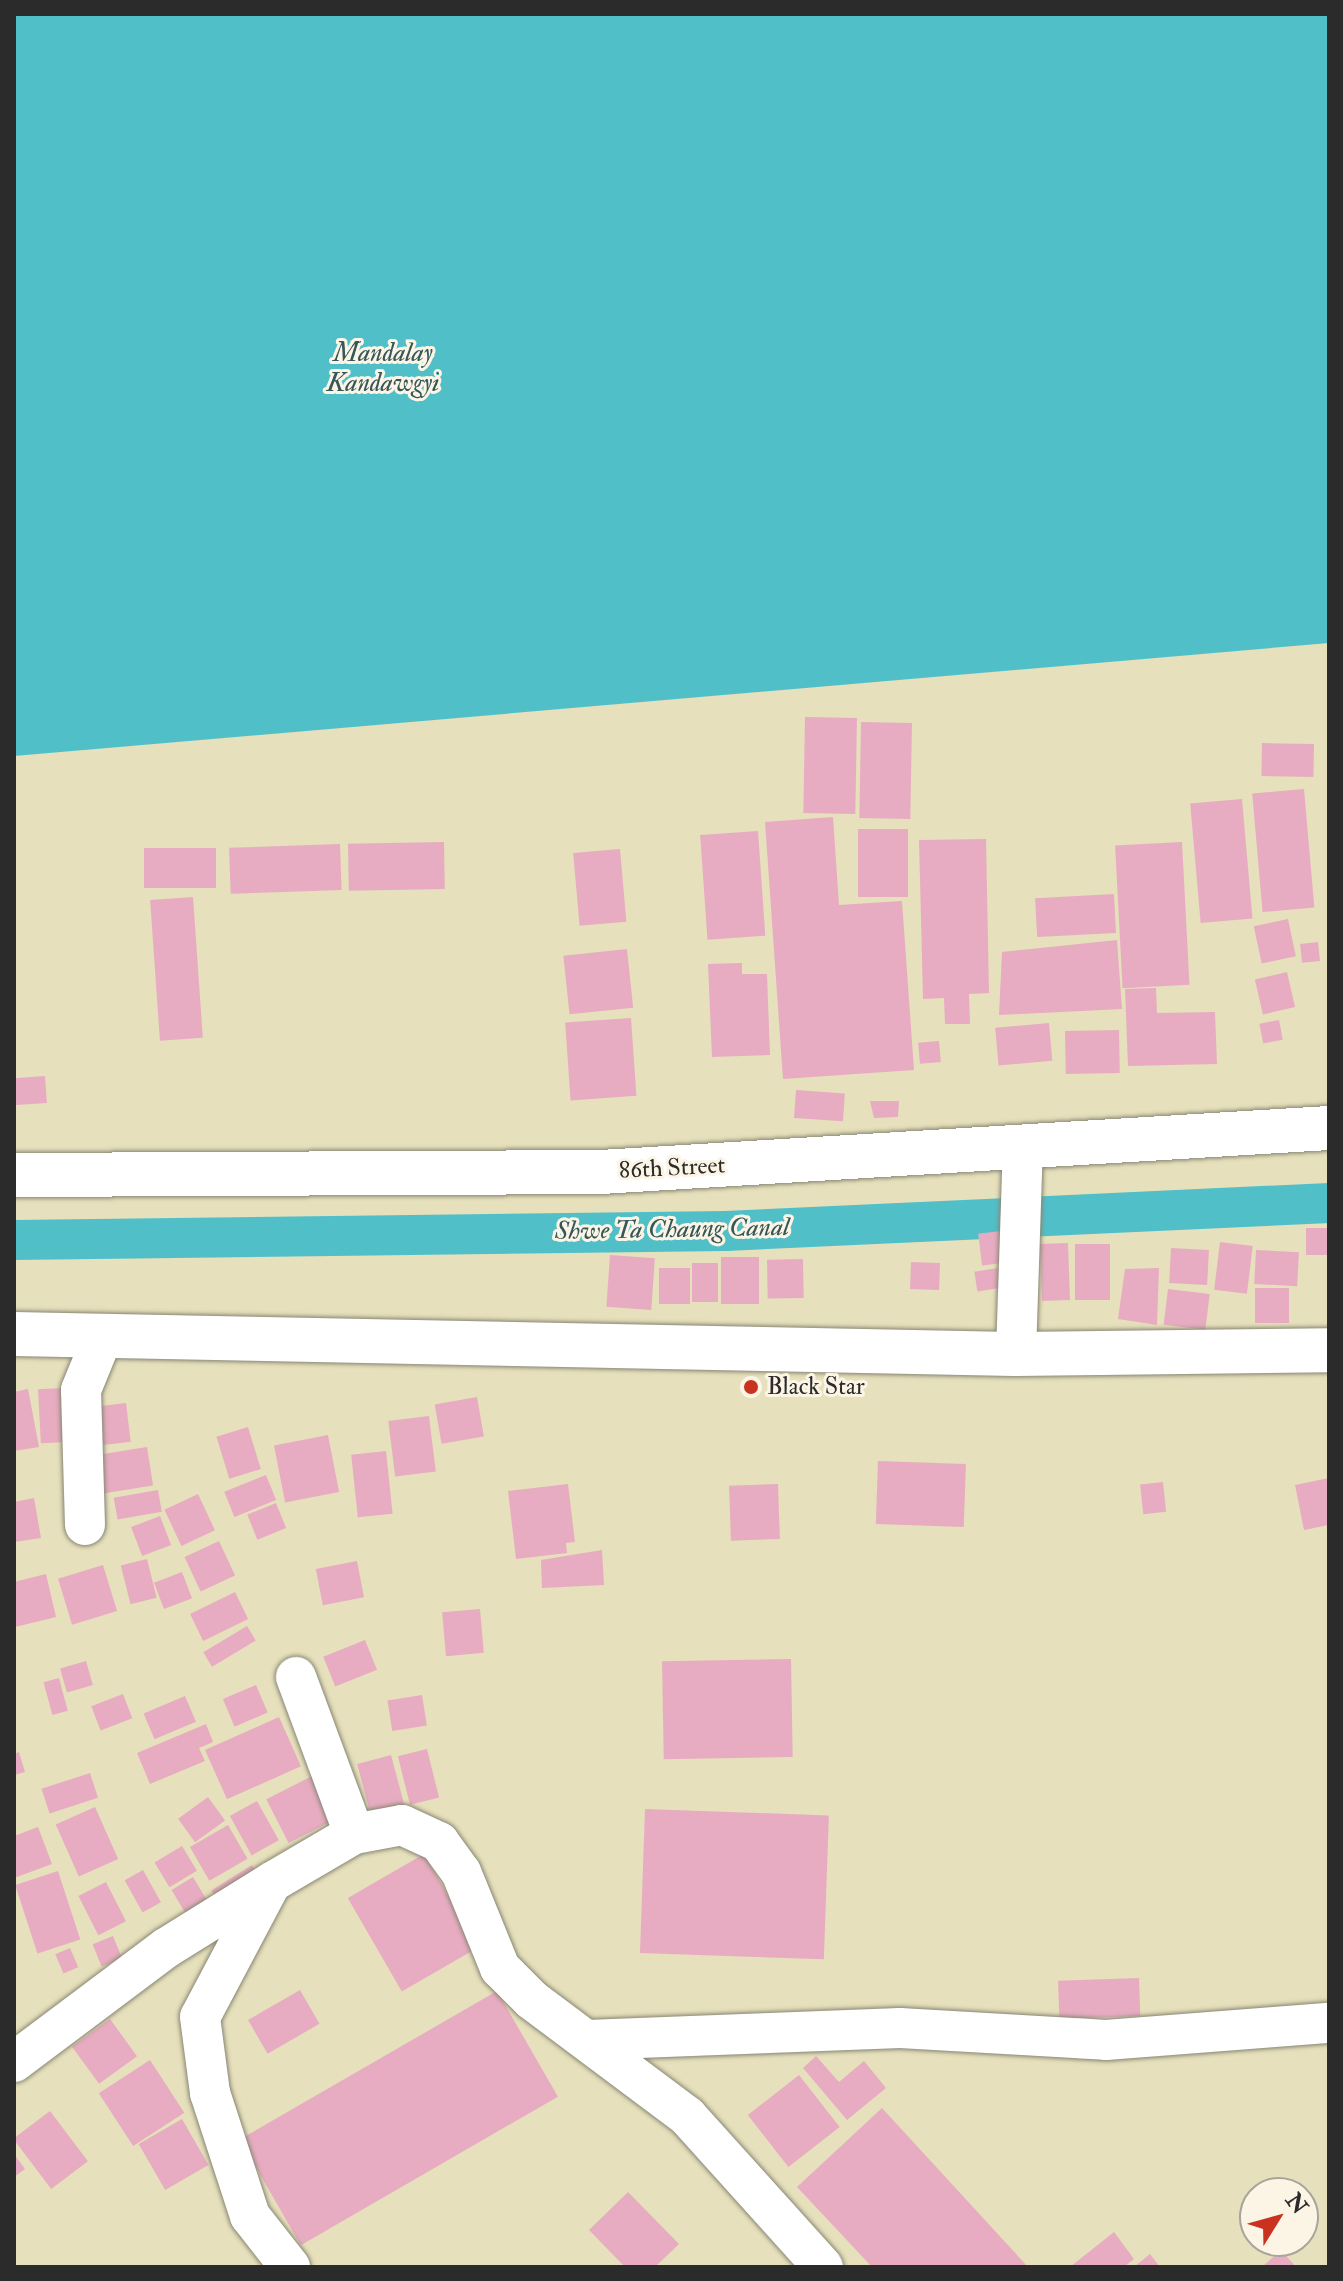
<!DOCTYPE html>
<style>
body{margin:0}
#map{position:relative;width:1343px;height:2281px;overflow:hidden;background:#e6e0bc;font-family:"IM FELL Double Pica",serif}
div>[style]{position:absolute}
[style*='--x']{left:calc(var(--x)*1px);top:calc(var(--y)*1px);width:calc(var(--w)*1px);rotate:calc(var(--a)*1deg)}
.water>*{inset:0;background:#51bfc8}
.canal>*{height:40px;margin:-20px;padding:0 20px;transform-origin:20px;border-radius:20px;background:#51bfc8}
.building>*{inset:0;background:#e7acc1;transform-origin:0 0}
.roads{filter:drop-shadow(0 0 2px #888674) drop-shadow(0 0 2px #888674)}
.minor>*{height:40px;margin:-20px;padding:0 20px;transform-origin:20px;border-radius:20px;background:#fff}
.major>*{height:44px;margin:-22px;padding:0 22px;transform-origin:22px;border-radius:22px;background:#fff}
.dots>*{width:22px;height:22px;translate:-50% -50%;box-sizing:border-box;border:4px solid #fcf5e5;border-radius:50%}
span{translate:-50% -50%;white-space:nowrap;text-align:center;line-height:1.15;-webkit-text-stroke:6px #fcf5e5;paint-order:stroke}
.street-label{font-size:24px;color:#2b2b2b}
.poi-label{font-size:24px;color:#2b2b2b}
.left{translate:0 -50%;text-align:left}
.water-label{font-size:26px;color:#36575a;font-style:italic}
.frame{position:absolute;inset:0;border:16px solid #2b2b2b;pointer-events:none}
.north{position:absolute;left:1239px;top:2177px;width:80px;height:80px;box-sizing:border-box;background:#fcf5e5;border:2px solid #a8a49b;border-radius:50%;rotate:53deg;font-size:22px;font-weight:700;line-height:32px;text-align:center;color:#2b2b2b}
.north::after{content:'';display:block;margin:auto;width:28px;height:36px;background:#c8321e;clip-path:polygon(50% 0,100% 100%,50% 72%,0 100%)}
</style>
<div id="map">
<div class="water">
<div style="clip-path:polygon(14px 14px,1329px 14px,1329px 643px,14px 756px)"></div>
</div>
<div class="canal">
<div style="--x:14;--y:1240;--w:712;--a:-0.72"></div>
<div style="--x:726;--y:1231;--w:604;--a:-2.66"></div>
</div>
<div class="building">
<div style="left:805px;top:717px;width:52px;height:96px;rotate:1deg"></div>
<div style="left:861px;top:722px;width:51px;height:96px;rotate:1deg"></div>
<div style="left:1262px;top:743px;width:52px;height:33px;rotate:1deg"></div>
<div style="left:1304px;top:789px;width:119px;height:52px;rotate:85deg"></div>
<div style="left:1242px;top:799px;width:120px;height:52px;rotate:85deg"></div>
<div style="clip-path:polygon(833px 817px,839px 905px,902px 901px,914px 1070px,783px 1079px,765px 822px)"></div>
<div style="left:858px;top:829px;width:50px;height:68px"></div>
<div style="left:758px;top:831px;width:105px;height:58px;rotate:86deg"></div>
<div style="clip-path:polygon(986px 839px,989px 993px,969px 994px,970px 1024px,945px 1024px,944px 998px,923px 999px,919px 840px)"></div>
<div style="left:444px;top:842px;width:47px;height:96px;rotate:89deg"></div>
<div style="left:1182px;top:842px;width:143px;height:67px;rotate:87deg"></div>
<div style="left:340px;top:844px;width:46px;height:111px;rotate:88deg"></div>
<div style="left:144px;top:848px;width:72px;height:40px"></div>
<div style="left:620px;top:849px;width:73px;height:47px;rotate:85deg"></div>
<div style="left:1114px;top:894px;width:39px;height:79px;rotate:87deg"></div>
<div style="left:193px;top:897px;width:141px;height:43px;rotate:86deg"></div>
<div style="left:1288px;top:919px;width:38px;height:35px;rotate:78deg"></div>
<div style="clip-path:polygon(1117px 940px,1122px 1009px,999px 1015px,1002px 952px)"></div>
<div style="left:1318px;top:942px;width:19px;height:18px;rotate:84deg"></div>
<div style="left:627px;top:949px;width:59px;height:64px;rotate:84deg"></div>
<div style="clip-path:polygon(742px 963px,742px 974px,767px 974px,770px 1055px,712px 1057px,708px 964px)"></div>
<div style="left:1287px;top:972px;width:36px;height:33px;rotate:77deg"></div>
<div style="clip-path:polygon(1156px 988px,1157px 1013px,1215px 1012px,1217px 1064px,1128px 1066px,1125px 989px)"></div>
<div style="left:631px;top:1018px;width:78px;height:66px;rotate:86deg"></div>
<div style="left:1279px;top:1020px;width:20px;height:20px;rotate:79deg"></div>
<div style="left:1049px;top:1023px;width:38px;height:54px;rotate:85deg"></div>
<div style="left:1119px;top:1030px;width:43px;height:54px;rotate:89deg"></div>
<div style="left:939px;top:1041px;width:21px;height:21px;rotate:85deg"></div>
<div style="left:45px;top:1076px;width:27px;height:31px;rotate:86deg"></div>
<div style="left:796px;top:1090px;width:49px;height:28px;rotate:4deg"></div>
<div style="clip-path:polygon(870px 1101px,899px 1101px,898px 1117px,874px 1118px)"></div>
<div style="left:1329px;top:1228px;width:27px;height:23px;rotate:90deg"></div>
<div style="left:1001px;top:1231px;width:32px;height:23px;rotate:83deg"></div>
<div style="left:1220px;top:1242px;width:33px;height:48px;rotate:7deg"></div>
<div style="left:1068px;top:1243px;width:57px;height:28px;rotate:88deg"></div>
<div style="left:1075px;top:1244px;width:35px;height:56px"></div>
<div style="left:1171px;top:1248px;width:38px;height:35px;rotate:3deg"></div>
<div style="left:1256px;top:1250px;width:43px;height:34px;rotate:3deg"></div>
<div style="left:610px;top:1255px;width:45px;height:52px;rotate:4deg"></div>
<div style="left:721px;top:1257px;width:38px;height:47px"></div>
<div style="left:803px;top:1259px;width:39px;height:36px;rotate:89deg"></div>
<div style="left:911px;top:1262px;width:29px;height:27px;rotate:2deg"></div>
<div style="left:692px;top:1263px;width:26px;height:39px"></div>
<div style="left:659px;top:1268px;width:31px;height:36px"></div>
<div style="left:998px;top:1268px;width:20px;height:24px;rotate:81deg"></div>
<div style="clip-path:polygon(1159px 1268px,1157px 1325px,1118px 1319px,1125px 1269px)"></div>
<div style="left:1255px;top:1288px;width:34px;height:35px"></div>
<div style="left:1168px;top:1289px;width:42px;height:36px;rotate:7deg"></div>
<div style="left:64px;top:1388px;width:54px;height:26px;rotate:87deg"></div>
<div style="clip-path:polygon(28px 1389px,39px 1447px,14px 1451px,14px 1392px)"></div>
<div style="left:477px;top:1397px;width:40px;height:43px;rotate:80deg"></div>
<div style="left:126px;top:1403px;width:39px;height:44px;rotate:83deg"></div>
<div style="left:429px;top:1416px;width:56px;height:41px;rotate:83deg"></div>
<div style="left:248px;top:1427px;width:44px;height:33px;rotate:73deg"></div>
<div style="left:328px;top:1435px;width:58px;height:55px;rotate:79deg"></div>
<div style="left:147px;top:1447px;width:39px;height:57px;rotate:81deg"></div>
<div style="left:386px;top:1451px;width:63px;height:35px;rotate:84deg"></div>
<div style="left:878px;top:1461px;width:88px;height:63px;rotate:2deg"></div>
<div style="left:266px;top:1475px;width:27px;height:45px;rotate:68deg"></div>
<div style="clip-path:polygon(1329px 1478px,1329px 1525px,1304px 1530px,1295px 1485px)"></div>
<div style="left:1163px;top:1482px;width:30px;height:23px;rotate:84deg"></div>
<div style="clip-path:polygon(568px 1484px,575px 1542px,566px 1543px,567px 1553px,516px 1559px,508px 1491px)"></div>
<div style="left:778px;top:1484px;width:55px;height:49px;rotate:88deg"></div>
<div style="left:158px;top:1490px;width:22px;height:45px;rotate:80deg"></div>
<div style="left:198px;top:1494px;width:40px;height:37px;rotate:65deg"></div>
<div style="clip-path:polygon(34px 1498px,41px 1538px,14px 1542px,14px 1502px)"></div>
<div style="left:276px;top:1503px;width:27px;height:31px;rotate:68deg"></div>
<div style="left:160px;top:1516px;width:31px;height:31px;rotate:69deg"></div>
<div style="left:219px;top:1541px;width:38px;height:38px;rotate:65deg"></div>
<div style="clip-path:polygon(602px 1550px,604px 1585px,542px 1588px,541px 1560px)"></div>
<div style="left:147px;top:1559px;width:40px;height:27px;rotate:76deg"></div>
<div style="left:357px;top:1561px;width:37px;height:42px;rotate:79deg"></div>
<div style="left:103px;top:1565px;width:48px;height:47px;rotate:73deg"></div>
<div style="left:182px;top:1572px;width:28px;height:30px;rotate:69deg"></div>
<div style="clip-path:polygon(46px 1574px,56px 1617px,15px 1627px,14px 1582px)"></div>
<div style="left:235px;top:1592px;width:30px;height:50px;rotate:64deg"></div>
<div style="left:480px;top:1609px;width:44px;height:38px;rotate:85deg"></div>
<div style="left:247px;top:1626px;width:17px;height:51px;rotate:59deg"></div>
<div style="left:365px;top:1640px;width:32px;height:45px;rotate:68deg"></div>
<div style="left:791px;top:1659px;width:98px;height:129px;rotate:89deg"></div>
<div style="left:86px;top:1661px;width:25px;height:27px;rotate:74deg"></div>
<div style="left:59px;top:1678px;width:34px;height:16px;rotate:75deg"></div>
<div style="left:256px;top:1685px;width:30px;height:36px;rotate:67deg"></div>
<div style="left:123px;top:1694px;width:26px;height:34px;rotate:69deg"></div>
<div style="left:422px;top:1695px;width:31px;height:35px;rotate:81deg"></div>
<div style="left:185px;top:1696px;width:28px;height:45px;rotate:67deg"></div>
<div style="left:279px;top:1717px;width:54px;height:81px;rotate:66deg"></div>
<div style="clip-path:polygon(206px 1724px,213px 1742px,199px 1748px,205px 1761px,150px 1784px,137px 1753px)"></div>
<div style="left:427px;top:1749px;width:50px;height:30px;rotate:76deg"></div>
<div style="clip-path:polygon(19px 1752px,25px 1772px,14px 1775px,14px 1754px)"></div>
<div style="left:391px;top:1755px;width:54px;height:35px;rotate:75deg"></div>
<div style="left:90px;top:1773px;width:26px;height:51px;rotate:72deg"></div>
<div style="left:318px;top:1773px;width:49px;height:58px;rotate:63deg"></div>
<div style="left:208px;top:1797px;width:29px;height:37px;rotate:54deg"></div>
<div style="left:257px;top:1801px;width:45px;height:31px;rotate:61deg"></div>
<div style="left:95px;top:1807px;width:57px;height:43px;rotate:66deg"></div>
<div style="left:645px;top:1809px;width:184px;height:144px;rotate:2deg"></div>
<div style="left:228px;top:1825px;width:39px;height:44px;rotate:60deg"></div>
<div style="clip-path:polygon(38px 1827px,52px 1864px,14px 1878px,14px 1836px)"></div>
<div style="left:182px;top:1846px;width:29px;height:32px;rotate:59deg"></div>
<div style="left:424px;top:1854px;width:108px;height:88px;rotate:60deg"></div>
<div style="left:252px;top:1865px;width:15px;height:48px;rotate:58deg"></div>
<div style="left:143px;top:1870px;width:37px;height:21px;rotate:61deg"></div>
<div style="left:58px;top:1871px;width:72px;height:45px;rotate:72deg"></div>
<div style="left:193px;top:1877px;width:33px;height:25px;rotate:59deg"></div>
<div style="left:106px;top:1882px;width:44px;height:31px;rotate:63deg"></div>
<div style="left:113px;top:1936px;width:24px;height:22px;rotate:68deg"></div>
<div style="left:70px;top:1948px;width:21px;height:16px;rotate:67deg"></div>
<div style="left:1139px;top:1978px;width:38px;height:81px;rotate:88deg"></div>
<div style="left:300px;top:1990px;width:39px;height:60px;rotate:60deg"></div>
<div style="left:497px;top:1991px;width:122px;height:297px;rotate:60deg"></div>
<div style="left:110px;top:2019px;width:46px;height:47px;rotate:54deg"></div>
<div style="clip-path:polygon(816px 2056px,839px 2082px,864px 2061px,886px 2088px,847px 2120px,803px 2068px)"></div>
<div style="left:150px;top:2060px;width:63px;height:61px;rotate:57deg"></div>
<div style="left:799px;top:2075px;width:66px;height:65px;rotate:52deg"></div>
<div style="clip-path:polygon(882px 2108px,1028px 2267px,872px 2267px,797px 2187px)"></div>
<div style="left:50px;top:2111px;width:63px;height:46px;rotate:53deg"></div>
<div style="left:182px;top:2119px;width:53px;height:50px;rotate:60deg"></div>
<div style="clip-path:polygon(14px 2154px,25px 2169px,14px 2177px)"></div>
<div style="clip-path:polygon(628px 2192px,679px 2244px,655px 2267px,625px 2267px,589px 2230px)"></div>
<div style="clip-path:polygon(1114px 2232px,1134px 2259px,1124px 2267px,1070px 2267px)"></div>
<div style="clip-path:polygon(1281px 2250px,1296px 2267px,1262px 2267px)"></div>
<div style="clip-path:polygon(1150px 2254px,1160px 2267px,1134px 2267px)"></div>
</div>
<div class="roads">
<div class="minor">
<div style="--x:1016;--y:1354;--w:208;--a:-88.1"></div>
<div style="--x:85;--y:1525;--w:135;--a:-91.7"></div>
<div style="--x:81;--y:1390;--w:58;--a:-67.8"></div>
<div style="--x:296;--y:1677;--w:167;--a:69.7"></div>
<div style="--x:270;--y:1885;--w:149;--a:117.9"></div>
<div style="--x:200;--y:2017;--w:77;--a:82.5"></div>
<div style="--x:210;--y:2093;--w:129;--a:72"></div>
<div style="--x:250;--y:2216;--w:65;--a:51.9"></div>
<div style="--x:587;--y:2040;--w:313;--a:-2.2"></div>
<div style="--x:900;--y:2028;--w:206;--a:3.3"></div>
<div style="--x:1106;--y:2040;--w:224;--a:-4.4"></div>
<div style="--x:14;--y:2062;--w:190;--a:-36.9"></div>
<div style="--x:166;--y:1948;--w:125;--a:-31.9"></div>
<div style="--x:272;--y:1882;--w:95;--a:-30.3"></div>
<div style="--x:354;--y:1834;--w:49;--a:-10.6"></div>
<div style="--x:402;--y:1825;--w:41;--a:24.7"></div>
<div style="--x:439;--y:1842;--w:37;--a:54"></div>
<div style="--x:461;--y:1872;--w:104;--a:67.9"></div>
<div style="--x:500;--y:1968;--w:45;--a:45"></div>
<div style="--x:532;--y:2000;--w:194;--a:36.8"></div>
<div style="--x:687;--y:2116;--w:203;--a:48"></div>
</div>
<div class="major">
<div style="--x:14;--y:1175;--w:587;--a:-0.29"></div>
<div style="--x:601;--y:1172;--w:729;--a:-3.46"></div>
<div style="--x:14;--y:1334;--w:1002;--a:1.14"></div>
<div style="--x:1016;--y:1354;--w:313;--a:-0.7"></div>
</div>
</div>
<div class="dots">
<div style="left:751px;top:1387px;background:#c8321e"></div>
</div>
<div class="street-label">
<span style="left:672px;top:1168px;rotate:-3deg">86th Street</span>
</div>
<div class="poi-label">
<span class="left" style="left:767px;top:1387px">Black Star</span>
</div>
<div class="water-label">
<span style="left:383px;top:369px">Mandalay<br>Kandawgyi</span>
<span style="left:672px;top:1230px;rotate:-1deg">Shwe Ta Chaung Canal</span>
</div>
<div class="frame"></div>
<div class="north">N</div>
</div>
